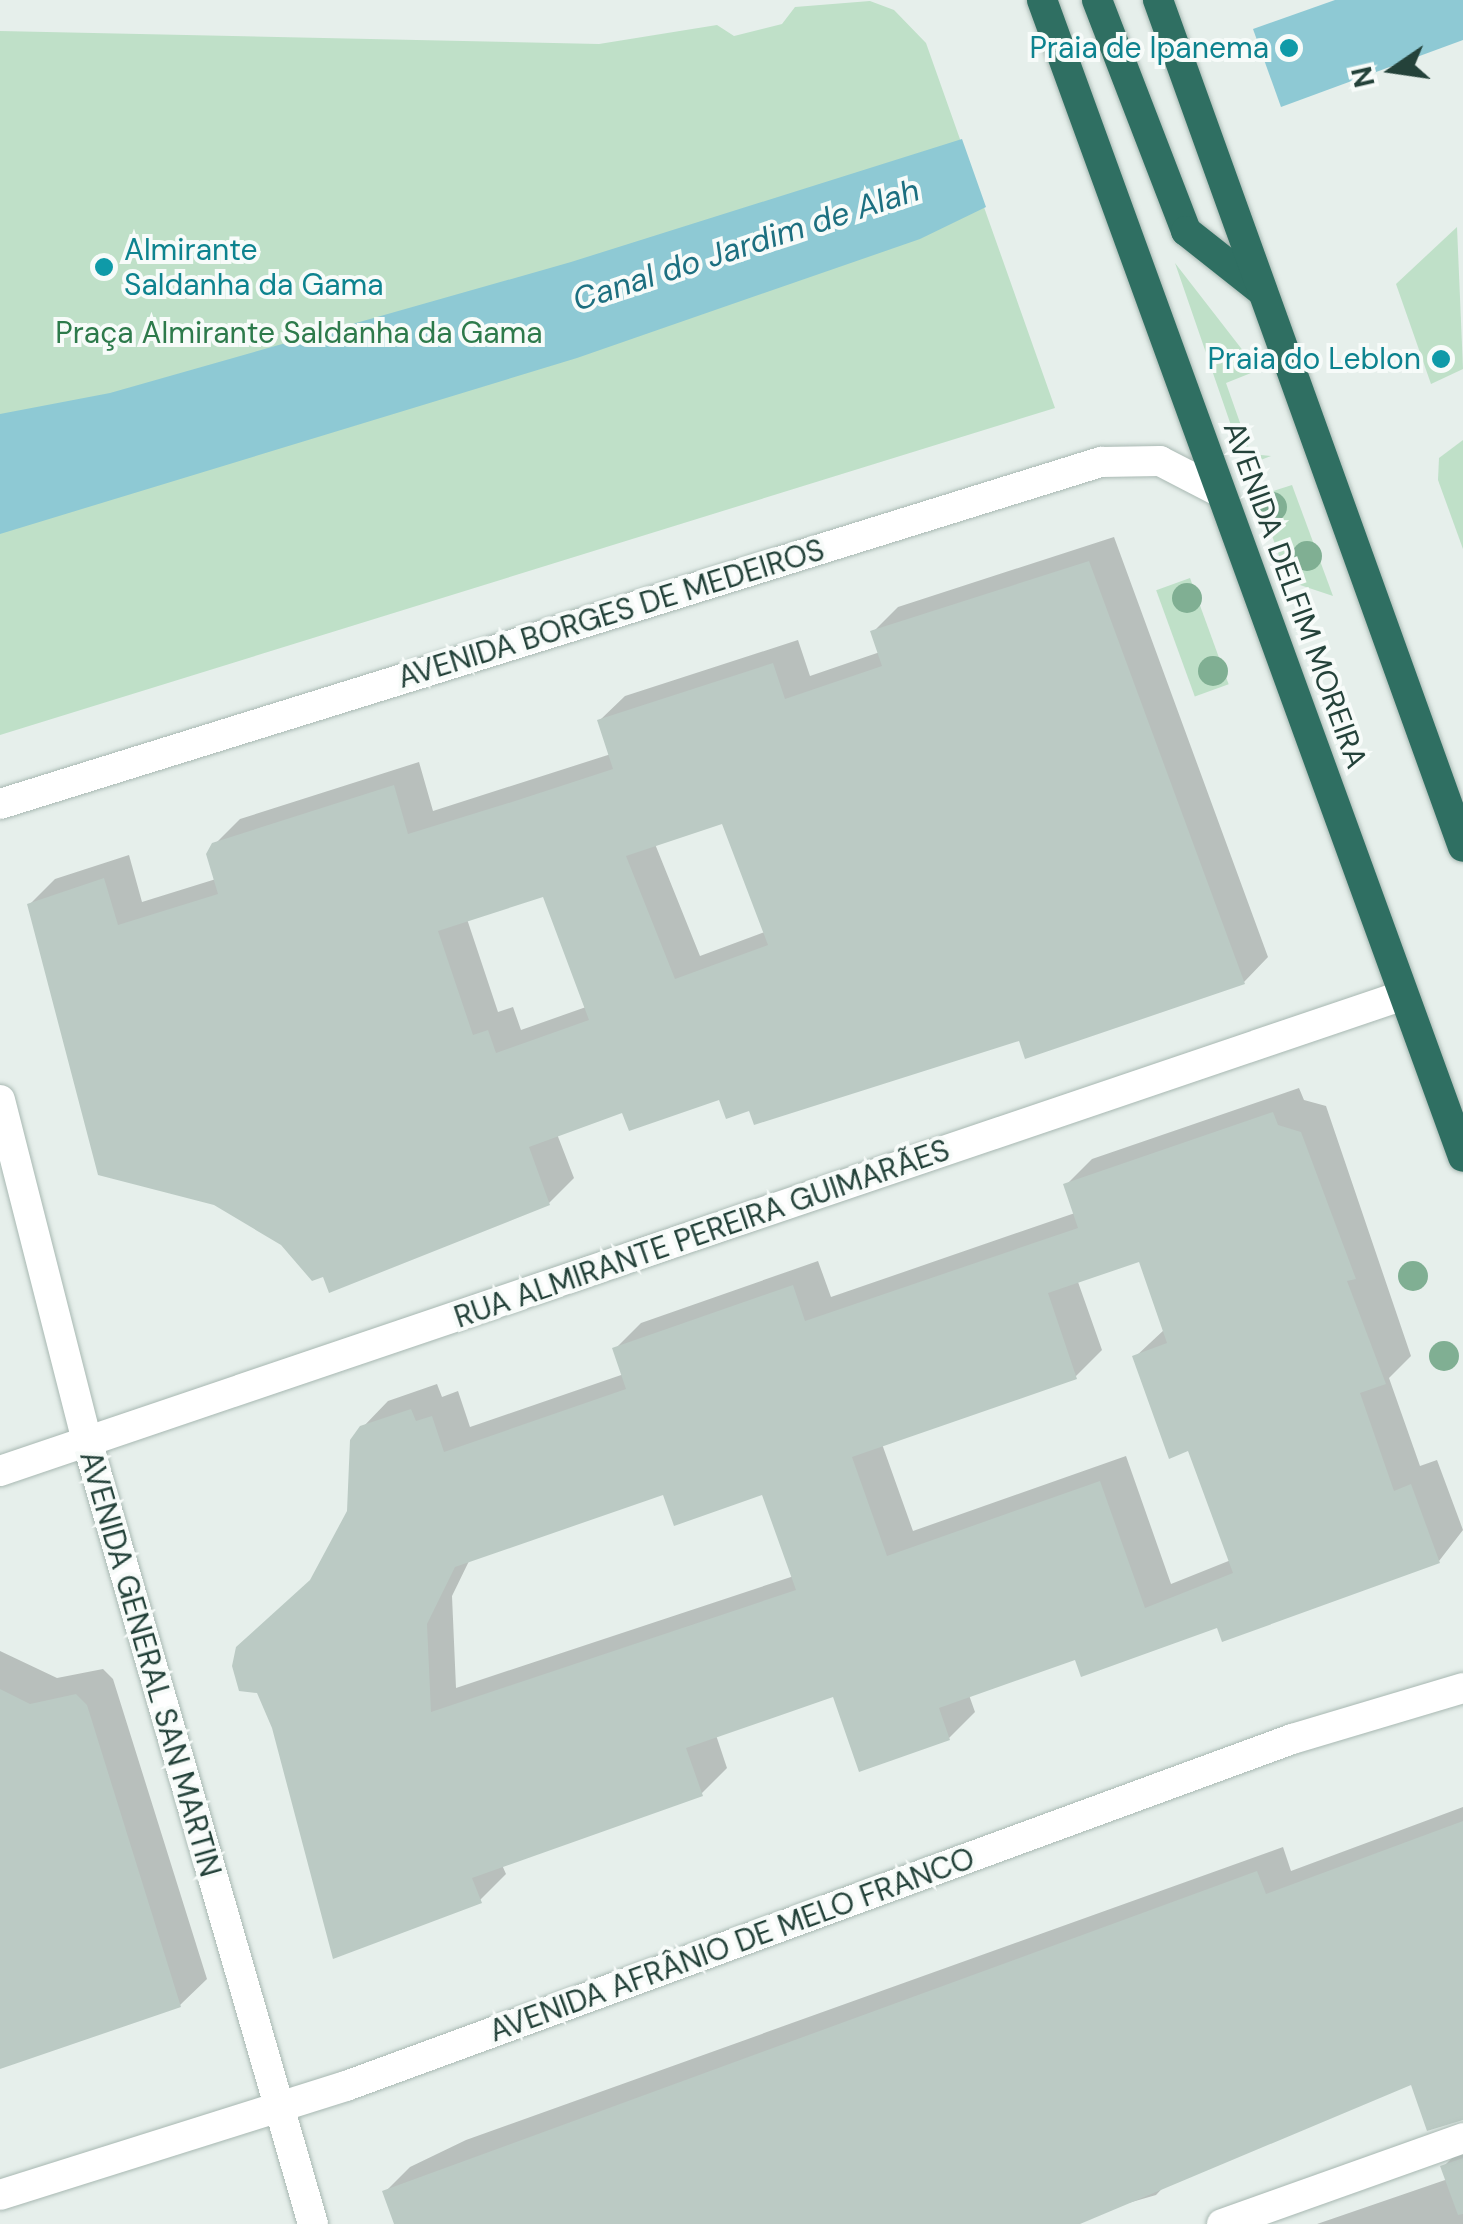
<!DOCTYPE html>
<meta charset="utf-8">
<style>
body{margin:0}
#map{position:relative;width:1463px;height:2224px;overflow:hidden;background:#e6efeb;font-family:"DM Sans",sans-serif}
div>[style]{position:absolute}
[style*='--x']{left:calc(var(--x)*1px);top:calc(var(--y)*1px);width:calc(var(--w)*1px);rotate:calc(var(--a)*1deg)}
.green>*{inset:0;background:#bfe0c8;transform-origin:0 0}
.water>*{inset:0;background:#8ec9d4}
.shadow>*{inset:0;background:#0003}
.building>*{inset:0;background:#bbcac4}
.roads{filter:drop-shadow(0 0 2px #a8b8b2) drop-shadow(0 0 2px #a8b8b2)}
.street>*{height:30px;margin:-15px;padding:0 15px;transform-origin:15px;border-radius:15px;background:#fff}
.secondary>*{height:30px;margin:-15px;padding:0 15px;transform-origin:15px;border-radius:15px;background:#fff}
.highway>*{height:30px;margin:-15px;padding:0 15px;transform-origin:15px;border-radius:15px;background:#2f6f62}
.trees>*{width:30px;height:30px;margin:-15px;border-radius:50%;background:#80af93}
.dots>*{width:28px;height:28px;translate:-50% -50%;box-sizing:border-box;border:5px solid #f7fbf9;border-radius:50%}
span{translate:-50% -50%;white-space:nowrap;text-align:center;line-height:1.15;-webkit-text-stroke:8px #f7fbf9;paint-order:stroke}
.culture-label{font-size:30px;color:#0d838f}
.right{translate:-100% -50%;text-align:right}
.left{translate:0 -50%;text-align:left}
.park-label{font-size:30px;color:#2d7a4b}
.street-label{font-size:30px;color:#24423a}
.water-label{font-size:32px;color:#1c6f80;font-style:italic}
.north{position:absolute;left:1343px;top:20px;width:100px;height:100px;-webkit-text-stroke:8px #f7fbf9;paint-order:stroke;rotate:257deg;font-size:28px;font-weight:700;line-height:40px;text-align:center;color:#24423a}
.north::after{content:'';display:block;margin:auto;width:35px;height:45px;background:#24423a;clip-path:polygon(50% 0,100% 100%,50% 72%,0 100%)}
</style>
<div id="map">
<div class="green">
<div style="clip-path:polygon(870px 1px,894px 10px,926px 43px,1055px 408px,0 735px,0 31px,599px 44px,717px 25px,734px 36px,782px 24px,795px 7px)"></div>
<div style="clip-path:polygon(1457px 227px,1463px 369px,1431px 384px,1396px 284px)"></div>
<div style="clip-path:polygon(1175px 263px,1244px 352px,1251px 373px,1226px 383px,1251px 454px,1271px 456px,1245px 466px)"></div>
<div style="clip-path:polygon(1463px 440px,1463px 549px,1438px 480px,1439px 458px)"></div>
<div style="clip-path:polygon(1292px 485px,1333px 596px,1288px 581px,1258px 496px)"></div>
<div style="left:1190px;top:578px;width:113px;height:36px;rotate:70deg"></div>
</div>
<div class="water">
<div style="clip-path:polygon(1335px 0,1463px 0,1463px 40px,1281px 107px,1253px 29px)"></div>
<div style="clip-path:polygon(962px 139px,986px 207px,920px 239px,577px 358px,0 534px,0 414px,110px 393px,571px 262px)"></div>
</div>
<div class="shadow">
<div style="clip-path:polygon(evenodd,1114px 537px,1268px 957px,1244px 982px,750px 1107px,720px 1096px,624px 1110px,557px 1134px,574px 1178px,549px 1203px,325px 1274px,30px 904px,55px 879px,129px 855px,142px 902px,216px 879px,214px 845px,240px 819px,419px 762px,433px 811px,611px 754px,600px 720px,625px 696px,798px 640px,810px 676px,880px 652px,873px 632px,898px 607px,1114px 537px,723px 821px,765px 932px,700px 956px,655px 844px,723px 821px,1114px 537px,545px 894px,586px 1007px,521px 1030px,513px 1007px,498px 1012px,467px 919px,545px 894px)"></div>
<div style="clip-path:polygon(evenodd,1299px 1088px,1304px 1100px,1326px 1106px,1411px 1356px,1389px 1378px,1420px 1466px,1437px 1460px,1463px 1530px,1439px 1561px,1076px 1657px,969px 1695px,975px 1712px,949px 1738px,835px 1694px,716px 1735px,727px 1768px,701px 1794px,502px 1865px,506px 1874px,480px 1900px,314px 1577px,350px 1512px,362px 1428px,388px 1401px,437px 1384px,442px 1397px,458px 1391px,470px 1427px,624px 1374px,615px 1349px,641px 1323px,818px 1261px,831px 1297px,1075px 1213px,1066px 1185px,1092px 1159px,1299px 1088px,1140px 1259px,1165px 1329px,1135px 1357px,1190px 1448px,1231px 1560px,1171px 1584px,1126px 1456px,913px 1531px,882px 1444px,1076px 1376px,1102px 1350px,1078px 1282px,1140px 1259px,1299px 1088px,665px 1491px,764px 1492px,794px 1576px,456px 1688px,452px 1596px,470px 1559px,665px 1491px)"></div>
<div style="clip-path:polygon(0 1651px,57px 1678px,103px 1669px,113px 1679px,207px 1979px,180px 2005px,0 2064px)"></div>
<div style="clip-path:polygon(1463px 1807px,1463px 2118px,1412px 2082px,1172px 2178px,1156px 2195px,1056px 2224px,397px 2224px,385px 2192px,410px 2167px,466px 2140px,1283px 1847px,1291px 1871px)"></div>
<div style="clip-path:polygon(1463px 2147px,1463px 2224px,1317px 2224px,1448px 2179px,1443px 2167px)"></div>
</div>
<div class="building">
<div style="clip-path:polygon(evenodd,1089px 561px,1245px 984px,1025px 1059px,1019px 1041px,754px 1125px,749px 1111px,726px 1119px,719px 1100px,629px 1131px,622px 1113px,529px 1147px,550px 1205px,329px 1293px,323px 1277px,312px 1281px,281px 1245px,214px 1205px,98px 1175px,27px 904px,104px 878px,118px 925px,218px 894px,206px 854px,212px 843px,394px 785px,408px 834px,515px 801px,613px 769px,597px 720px,773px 663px,785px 699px,882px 666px,870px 631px,1089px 561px,722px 824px,768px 945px,675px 979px,626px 856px,722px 824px,1089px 561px,543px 897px,589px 1020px,496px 1053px,488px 1030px,473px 1035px,438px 931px,543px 897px)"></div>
<div style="clip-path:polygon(evenodd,1273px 1112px,1278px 1125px,1301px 1132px,1356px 1279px,1347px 1281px,1386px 1384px,1360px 1393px,1394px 1491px,1411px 1484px,1440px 1563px,1222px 1642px,1217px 1628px,1081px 1677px,1075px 1660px,939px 1708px,950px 1740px,859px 1772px,833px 1697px,686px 1748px,703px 1796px,472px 1878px,482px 1903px,333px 1959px,272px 1728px,257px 1693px,239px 1691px,232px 1666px,236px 1647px,310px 1580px,347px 1511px,350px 1440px,360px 1426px,411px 1409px,416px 1421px,432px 1416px,444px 1452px,626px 1389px,612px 1348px,793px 1285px,805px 1321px,1078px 1228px,1063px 1184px,1273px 1112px,1139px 1262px,1167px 1343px,1132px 1356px,1169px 1459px,1188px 1451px,1233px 1573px,1145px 1608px,1100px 1481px,887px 1556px,852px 1457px,1077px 1379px,1048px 1293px,1139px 1262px,1273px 1112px,663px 1495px,674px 1526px,762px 1495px,796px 1590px,431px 1712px,427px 1624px,455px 1567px,663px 1495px)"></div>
<div style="clip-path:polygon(0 1689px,30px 1704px,76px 1694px,87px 1705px,181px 2007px,0 2069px)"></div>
<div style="clip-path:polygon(1463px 1821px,1463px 2120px,1427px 2131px,1411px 2085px,1080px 2224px,394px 2224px,382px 2191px,1257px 1871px,1266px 1894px)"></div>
<div style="clip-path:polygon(1463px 2158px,1463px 2214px,1458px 2215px,1440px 2166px)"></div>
</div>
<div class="roads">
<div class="street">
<div style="--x:0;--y:1471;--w:1482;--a:-18.73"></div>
<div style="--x:1222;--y:2224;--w:256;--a:-19.6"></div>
</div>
<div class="secondary">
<div style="--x:0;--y:804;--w:1153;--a:-17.26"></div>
<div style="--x:1101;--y:462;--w:59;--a:-1"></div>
<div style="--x:1160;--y:461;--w:68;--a:27.3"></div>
<div style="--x:0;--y:1100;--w:352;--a:75.7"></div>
<div style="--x:87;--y:1441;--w:815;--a:73.9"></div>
<div style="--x:0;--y:2195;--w:363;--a:-17.5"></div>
<div style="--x:346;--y:2086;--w:1008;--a:-20.14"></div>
<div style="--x:1292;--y:1739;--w:178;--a:-16.6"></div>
</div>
<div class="highway">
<div style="--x:1042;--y:0;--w:1231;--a:70"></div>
<div style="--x:1097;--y:0;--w:248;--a:68.9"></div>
<div style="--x:1186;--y:231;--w:97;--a:38.3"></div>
<div style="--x:1158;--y:0;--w:900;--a:70.2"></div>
</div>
</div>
<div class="trees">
<div style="left:1272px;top:507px"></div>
<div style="left:1307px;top:556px"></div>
<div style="left:1187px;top:598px"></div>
<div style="left:1213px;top:671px"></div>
<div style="left:1413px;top:1276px"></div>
<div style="left:1444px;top:1356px"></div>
</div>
<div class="dots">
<div style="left:1289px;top:48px;background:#0f9aa8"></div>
<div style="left:104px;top:267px;background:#0f9aa8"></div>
<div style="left:1441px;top:359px;background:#0f9aa8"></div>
</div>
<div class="culture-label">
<span class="right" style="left:1269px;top:48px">Praia de Ipanema</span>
<span class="left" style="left:124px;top:267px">Almirante<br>Saldanha da Gama</span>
<span class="right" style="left:1421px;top:359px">Praia do Leblon</span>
</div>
<div class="park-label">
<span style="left:299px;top:333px">Praça Almirante Saldanha da Gama</span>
</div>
<div class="street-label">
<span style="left:1295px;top:595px;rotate:70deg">AVENIDA DELFIM MOREIRA</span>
<span style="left:611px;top:614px;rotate:-17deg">AVENIDA BORGES DE MEDEIROS</span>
<span style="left:702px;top:1234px;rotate:-19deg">RUA ALMIRANTE PEREIRA GUIMARÃES</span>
<span style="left:150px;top:1664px;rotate:74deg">AVENIDA GENERAL SAN MARTIN</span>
<span style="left:732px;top:1945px;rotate:-20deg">AVENIDA AFRÂNIO DE MELO FRANCO</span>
</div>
<div class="water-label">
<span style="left:746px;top:245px;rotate:-18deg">Canal do Jardim de Alah</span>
</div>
<div class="north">N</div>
</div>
